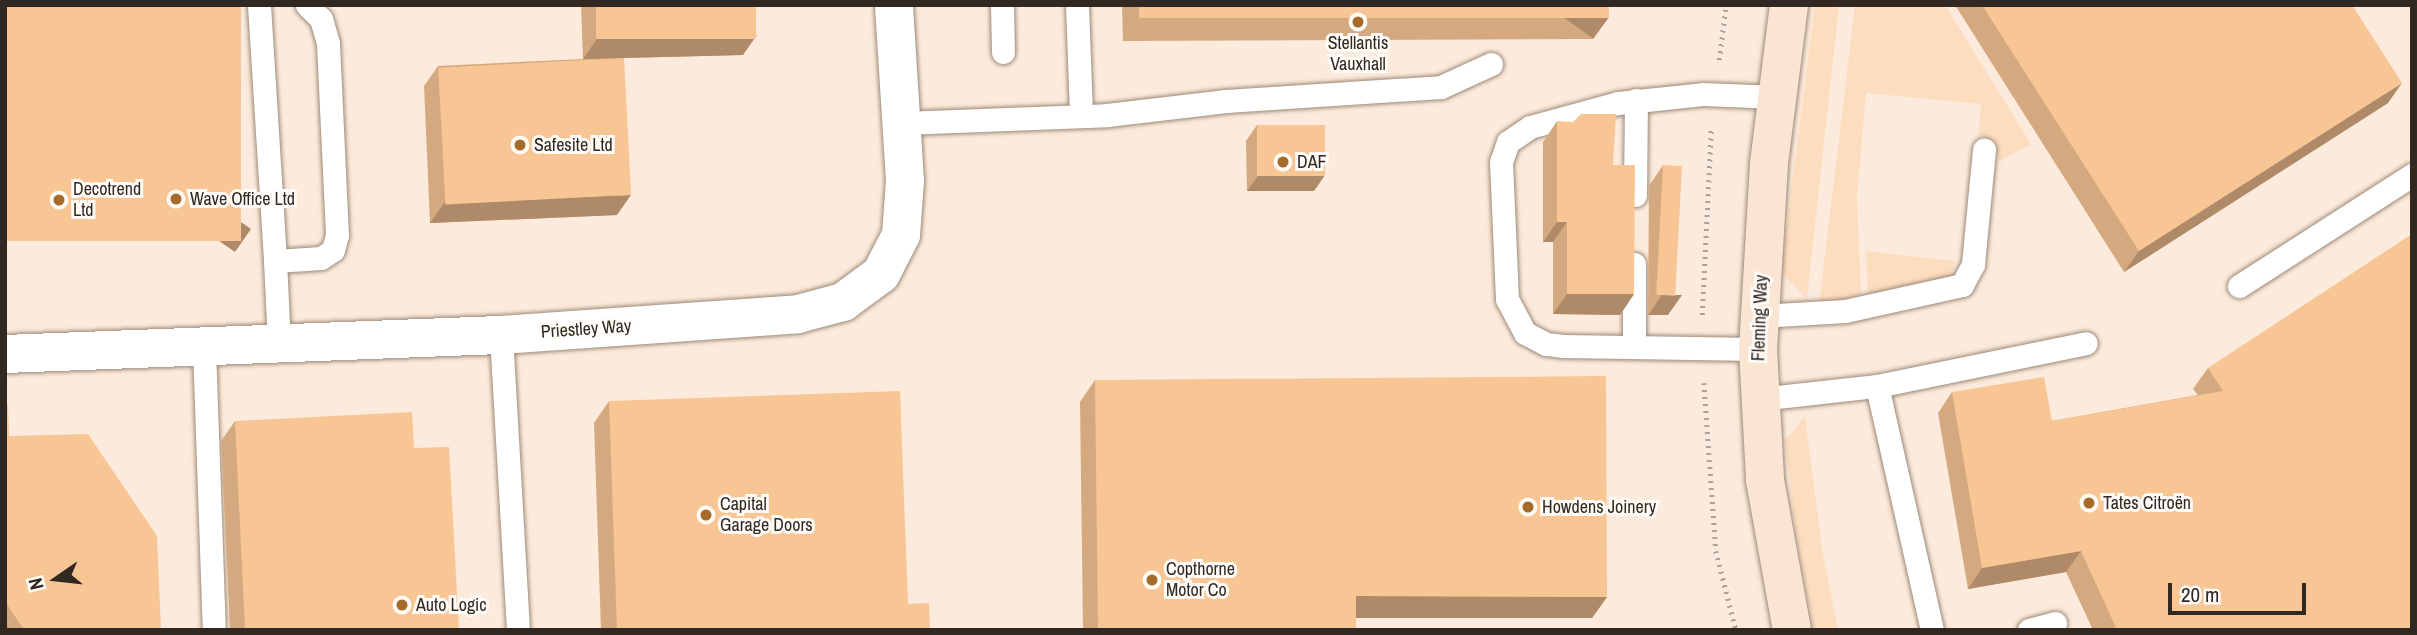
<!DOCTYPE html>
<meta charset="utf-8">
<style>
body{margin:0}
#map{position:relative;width:2417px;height:635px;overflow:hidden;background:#fffbf7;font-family:"Archivo Narrow",sans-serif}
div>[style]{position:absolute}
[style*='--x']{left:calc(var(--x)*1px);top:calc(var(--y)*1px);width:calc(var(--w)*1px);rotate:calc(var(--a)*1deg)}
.built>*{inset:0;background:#fcebdc;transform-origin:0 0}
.green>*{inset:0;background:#fdddbf}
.path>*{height:4.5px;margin-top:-2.25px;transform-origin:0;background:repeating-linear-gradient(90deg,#a9a39e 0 2px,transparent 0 7px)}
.roads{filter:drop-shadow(0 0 2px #9d8977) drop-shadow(0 0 2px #9d8977)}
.lane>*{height:23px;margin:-11.5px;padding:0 11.5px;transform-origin:11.5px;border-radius:11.5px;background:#fff}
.street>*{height:38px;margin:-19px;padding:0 19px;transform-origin:19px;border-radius:19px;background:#fff}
.secondary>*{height:38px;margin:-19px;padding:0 19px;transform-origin:19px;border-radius:19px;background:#f9e5d2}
.wall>*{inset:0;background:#d5a97f}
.shaded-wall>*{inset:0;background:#ae8a68;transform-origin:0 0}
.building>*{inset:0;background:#f8c594;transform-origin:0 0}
.dots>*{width:19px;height:19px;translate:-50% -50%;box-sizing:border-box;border:4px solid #fffbf7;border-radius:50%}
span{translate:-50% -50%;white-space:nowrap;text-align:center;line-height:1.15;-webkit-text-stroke:6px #fffbf7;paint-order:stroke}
.poi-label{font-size:18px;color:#302821}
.left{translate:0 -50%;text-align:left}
.street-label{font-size:18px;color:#302821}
.frame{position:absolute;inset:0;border:7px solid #302821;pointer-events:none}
.north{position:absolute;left:21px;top:544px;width:70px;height:70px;-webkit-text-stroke:5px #fffbf7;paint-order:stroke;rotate:256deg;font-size:19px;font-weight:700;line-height:28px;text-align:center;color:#302821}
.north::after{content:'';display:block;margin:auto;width:24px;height:32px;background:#302821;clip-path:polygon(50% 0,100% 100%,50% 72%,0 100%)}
.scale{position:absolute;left:2168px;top:583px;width:138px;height:32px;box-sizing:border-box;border:4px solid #302821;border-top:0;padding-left:9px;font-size:21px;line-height:24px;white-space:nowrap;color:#302821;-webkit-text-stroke:5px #fffbf7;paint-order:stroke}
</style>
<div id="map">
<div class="built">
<div style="left:5px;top:5px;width:2407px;height:625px"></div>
</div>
<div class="green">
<div style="clip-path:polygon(1815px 5px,1839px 5px,1807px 299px,1784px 275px,1782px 263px)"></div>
<div style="clip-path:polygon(1855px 5px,1945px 5px,2031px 144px,2000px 161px,1988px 137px,1978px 135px,1981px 104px,1866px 93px,1857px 197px,1861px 296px,1819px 305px)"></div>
<div style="clip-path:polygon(1866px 251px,1954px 261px,1952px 281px,1868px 294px)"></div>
<div style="clip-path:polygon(1805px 416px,1822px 550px,1838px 630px,1814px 630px,1797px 539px,1785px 441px)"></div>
</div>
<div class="path">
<div style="--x:1719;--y:60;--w:55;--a:-82.7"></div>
<div style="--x:1702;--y:315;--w:187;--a:-87.2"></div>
<div style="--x:1704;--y:383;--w:168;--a:85.9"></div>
<div style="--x:1716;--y:551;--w:81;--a:75.8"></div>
</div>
<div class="roads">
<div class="lane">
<div style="--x:259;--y:5;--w:256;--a:86.4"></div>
<div style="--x:1002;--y:5;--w:47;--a:88.8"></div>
<div style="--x:1077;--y:5;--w:111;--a:87.9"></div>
<div style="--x:903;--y:123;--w:204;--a:-2.2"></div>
<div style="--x:1107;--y:115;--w:120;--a:-6.7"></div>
<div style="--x:1226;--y:101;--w:215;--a:-3.7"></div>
<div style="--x:1441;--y:87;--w:55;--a:-24.7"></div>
<div style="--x:1635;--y:195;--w:95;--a:-89.4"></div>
<div style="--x:2239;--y:286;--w:206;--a:-32.7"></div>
<div style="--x:1760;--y:316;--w:85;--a:-3.4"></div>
<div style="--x:1845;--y:311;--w:120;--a:-12.5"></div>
<div style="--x:1962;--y:285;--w:24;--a:-62"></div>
<div style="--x:1973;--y:264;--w:115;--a:-84.5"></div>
<div style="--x:501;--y:335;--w:295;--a:86.7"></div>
<div style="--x:279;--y:345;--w:84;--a:-92.7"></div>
<div style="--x:275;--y:261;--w:46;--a:-3.7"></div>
<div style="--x:321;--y:258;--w:14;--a:-34"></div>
<div style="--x:333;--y:250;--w:16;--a:-75"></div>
<div style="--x:337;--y:235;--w:192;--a:-92.7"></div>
<div style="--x:328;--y:43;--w:25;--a:-106"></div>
<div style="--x:321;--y:19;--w:20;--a:-135"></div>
<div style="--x:1634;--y:347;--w:83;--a:-90"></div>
<div style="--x:204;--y:348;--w:282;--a:88"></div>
<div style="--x:1758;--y:349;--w:195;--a:-179.1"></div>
<div style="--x:1563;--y:346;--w:17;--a:-173"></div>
<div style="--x:1546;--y:344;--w:24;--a:-152"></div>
<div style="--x:1525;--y:333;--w:38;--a:-118"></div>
<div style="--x:1507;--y:299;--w:137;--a:-92.5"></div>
<div style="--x:1501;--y:162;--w:21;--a:-71"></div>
<div style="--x:1508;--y:142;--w:27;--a:-34"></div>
<div style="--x:1530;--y:127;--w:91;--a:-15.3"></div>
<div style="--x:1618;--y:103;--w:85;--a:-6"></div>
<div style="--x:1703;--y:94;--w:74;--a:2.3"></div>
<div style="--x:1877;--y:386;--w:250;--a:77.3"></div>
<div style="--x:1759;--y:399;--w:119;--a:-6.3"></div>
<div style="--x:1877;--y:386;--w:213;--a:-11.6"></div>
<div style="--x:2029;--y:630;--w:27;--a:-15"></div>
</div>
<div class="street">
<div style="--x:5;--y:354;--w:496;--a:-2.2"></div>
<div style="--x:501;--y:335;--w:298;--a:-4"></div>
<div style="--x:798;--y:314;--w:47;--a:-14.9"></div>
<div style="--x:843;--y:302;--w:47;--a:-36.4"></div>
<div style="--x:881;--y:274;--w:44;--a:-62.9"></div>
<div style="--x:901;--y:235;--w:54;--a:-85.8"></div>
<div style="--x:905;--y:181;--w:176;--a:-93.6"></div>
</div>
<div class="secondary">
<div style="--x:1789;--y:5;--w:160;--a:97.2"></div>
<div style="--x:1769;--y:164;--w:185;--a:93.4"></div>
<div style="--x:1758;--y:349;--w:131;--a:86.9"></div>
<div style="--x:1765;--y:480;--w:152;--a:79.8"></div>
</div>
</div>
<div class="wall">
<div style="clip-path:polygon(581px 5px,756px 5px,743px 55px,624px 58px,617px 215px,430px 223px,424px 86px,438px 66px,583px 59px)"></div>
<div style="clip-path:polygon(1122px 5px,1609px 5px,1609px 17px,1593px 39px,1123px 41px)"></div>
<div style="clip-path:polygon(1955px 5px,2352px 5px,2388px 103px,2124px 272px)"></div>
<div style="clip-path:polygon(1557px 121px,1613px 165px,1634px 294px,1620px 315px,1553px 314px,1553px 242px,1543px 242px,1543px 142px)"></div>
<div style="clip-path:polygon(1257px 125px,1325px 175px,1314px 191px,1247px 191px,1246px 141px)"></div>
<div style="clip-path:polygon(1663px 165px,1668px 315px,1648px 315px,1649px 186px)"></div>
<div style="clip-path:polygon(2208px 368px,2412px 630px,2093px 630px,2066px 572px,1968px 589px,1938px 413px,1952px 392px,2052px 421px,2198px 395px,2193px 389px)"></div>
<div style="clip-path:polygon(1095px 380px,1607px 597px,1592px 618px,1356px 618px,1356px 630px,1083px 630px,1080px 402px)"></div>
<div style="clip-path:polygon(609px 401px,908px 604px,930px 630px,601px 630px,594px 423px)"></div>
<div style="clip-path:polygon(5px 405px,9px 436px,161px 630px,5px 630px)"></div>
<div style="clip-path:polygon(235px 421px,414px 448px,459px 630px,230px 630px,221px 441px)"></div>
</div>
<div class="shaded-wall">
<div style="left:1609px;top:17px;width:27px;height:470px;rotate:126deg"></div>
<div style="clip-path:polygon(757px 35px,743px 55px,583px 59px,597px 39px)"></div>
<div style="clip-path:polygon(2402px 83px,2388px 103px,2124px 272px,2139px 251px)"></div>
<div style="clip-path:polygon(1325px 175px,1314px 191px,1247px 191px,1258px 176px)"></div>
<div style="clip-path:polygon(631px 195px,617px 215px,430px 223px,444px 203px)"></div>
<div style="clip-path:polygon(1557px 222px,1567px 222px,1553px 242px,1543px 242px)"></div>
<div style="left:251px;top:229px;width:28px;height:246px;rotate:125deg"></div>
<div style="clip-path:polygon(1567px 294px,1634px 294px,1620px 315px,1553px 314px)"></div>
<div style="clip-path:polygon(1662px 295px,1682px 295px,1668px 315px,1648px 315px)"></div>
<div style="clip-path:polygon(2081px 551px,2066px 572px,1968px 589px,1982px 568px)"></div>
<div style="clip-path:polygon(1356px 596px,1607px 597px,1592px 618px,1340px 618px)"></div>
</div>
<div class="building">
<div style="left:5px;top:5px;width:236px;height:236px"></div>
<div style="left:596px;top:5px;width:160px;height:34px"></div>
<div style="left:1139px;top:5px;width:470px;height:13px"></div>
<div style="clip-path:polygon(1982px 5px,2352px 5px,2402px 83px,2139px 251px)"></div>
<div style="left:624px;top:58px;width:137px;height:186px;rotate:87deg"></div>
<div style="clip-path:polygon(1581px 114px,1616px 114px,1613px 165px,1635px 165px,1634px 294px,1567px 294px,1567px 222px,1557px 222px,1557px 121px,1573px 122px)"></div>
<div style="left:1257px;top:125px;width:68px;height:51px"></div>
<div style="left:1663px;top:165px;width:19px;height:130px;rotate:3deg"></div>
<div style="clip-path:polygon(2412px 234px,2412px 630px,2117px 630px,2081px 551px,1982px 568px,1952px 392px,2044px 377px,2052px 421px,2223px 391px,2208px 368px)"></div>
<div style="clip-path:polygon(1606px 376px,1607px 597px,1356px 596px,1356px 630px,1098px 630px,1095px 380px)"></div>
<div style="clip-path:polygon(900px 391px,908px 604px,929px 603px,930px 630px,617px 630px,609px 401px)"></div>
<div style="clip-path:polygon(5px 405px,8px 405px,9px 436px,88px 434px,157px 536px,161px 630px,24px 630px,5px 601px)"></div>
<div style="clip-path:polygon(412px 412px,414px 448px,449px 447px,459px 630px,245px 630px,235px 421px)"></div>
</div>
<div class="dots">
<div style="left:1358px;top:22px;background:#a56b2b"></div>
<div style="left:520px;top:145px;background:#a56b2b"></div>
<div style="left:1283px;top:162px;background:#a56b2b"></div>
<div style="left:176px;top:199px;background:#a56b2b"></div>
<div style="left:59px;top:200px;background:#a56b2b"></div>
<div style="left:2089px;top:503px;background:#a56b2b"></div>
<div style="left:1528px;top:507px;background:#a56b2b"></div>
<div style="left:706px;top:515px;background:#a56b2b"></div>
<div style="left:1152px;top:580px;background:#a56b2b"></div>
<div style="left:402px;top:605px;background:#a56b2b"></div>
</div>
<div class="poi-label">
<span style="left:1358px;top:54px">Stellantis<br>Vauxhall</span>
<span class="left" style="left:534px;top:145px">Safesite Ltd</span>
<span class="left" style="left:1297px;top:162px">DAF</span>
<span class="left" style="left:73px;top:200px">Decotrend<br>Ltd</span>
<span class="left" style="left:190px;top:199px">Wave Office Ltd</span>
<span class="left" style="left:2103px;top:503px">Tates Citroën</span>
<span class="left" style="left:720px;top:515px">Capital<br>Garage Doors</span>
<span class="left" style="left:1542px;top:507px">Howdens Joinery</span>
<span class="left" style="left:1166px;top:580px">Copthorne<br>Motor Co</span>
<span class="left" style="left:416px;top:605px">Auto Logic</span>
</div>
<div class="street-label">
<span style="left:1760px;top:318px;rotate:-88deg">Fleming Way</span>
<span style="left:586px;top:329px;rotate:-4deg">Priestley Way</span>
</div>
<div class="frame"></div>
<div class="north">N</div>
<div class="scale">20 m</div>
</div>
